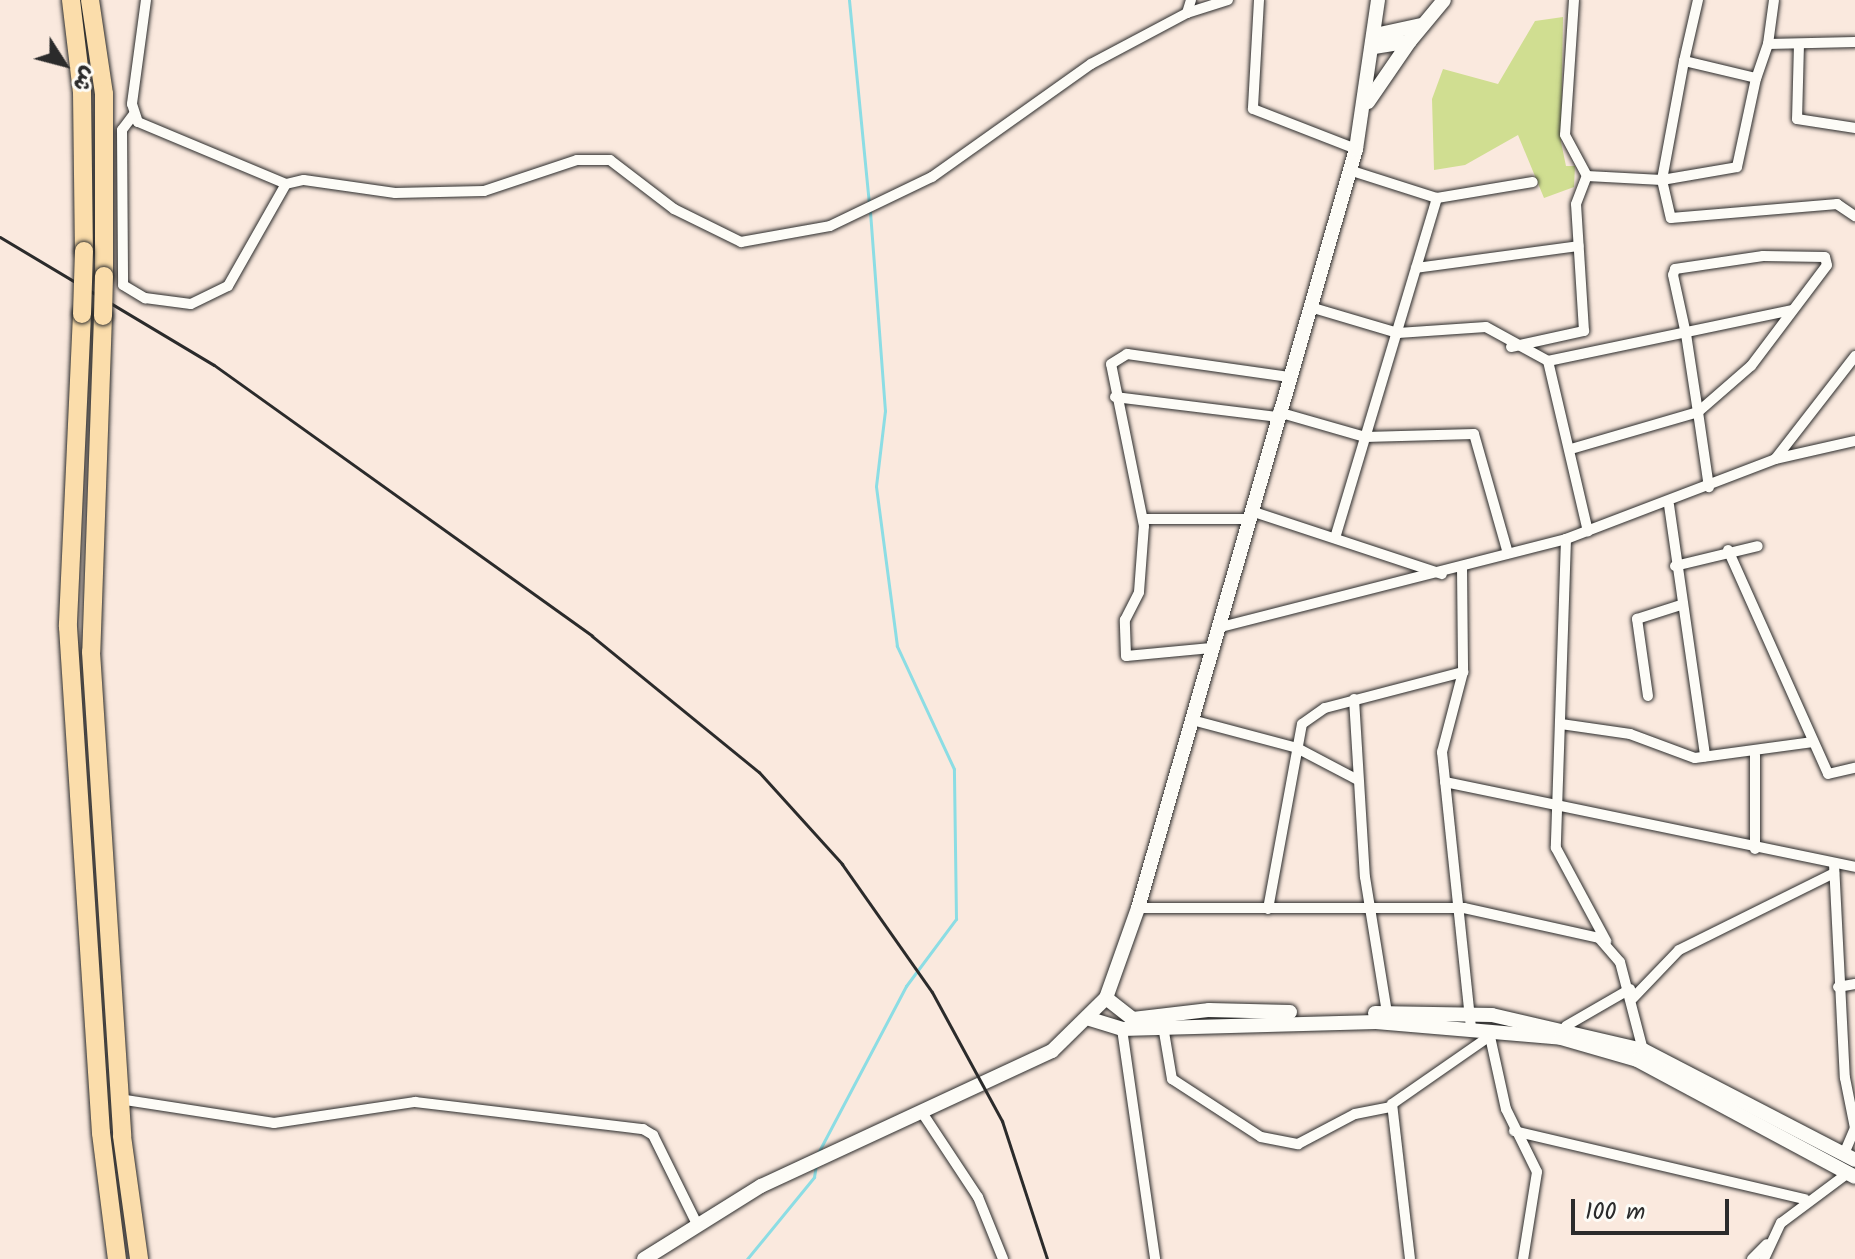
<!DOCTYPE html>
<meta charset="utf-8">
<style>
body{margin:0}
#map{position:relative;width:1855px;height:1259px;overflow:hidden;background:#fae9de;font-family:Kalam,"Playpen Sans Arabic",sans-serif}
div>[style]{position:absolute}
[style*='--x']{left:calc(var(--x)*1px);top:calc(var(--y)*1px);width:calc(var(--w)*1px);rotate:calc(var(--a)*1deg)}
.green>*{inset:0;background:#d0de91}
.stream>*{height:3px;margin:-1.5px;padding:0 1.5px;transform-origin:1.5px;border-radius:1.5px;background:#8cdde4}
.roads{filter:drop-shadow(0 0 2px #2b2b2b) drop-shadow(0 0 2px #2b2b2b)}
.street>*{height:10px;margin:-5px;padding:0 5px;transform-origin:5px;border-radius:5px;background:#fdfcf7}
.secondary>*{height:14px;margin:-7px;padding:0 7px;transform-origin:7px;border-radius:7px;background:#fdfcf7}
.highway>*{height:18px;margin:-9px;padding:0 9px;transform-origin:9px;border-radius:9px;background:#fbddab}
.rail>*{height:3px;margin:-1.5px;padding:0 1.5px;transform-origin:1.5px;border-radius:1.5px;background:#2b2b2b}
.bridges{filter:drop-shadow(0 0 2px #2b2b2b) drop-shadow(0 0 2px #2b2b2b)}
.highway-bridge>*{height:18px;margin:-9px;padding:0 9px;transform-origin:9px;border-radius:9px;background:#fbddab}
span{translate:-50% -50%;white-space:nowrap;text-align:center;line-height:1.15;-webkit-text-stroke:8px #fdfcf7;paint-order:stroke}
.north{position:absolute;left:24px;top:24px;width:80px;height:80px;-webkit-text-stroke:6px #fdfcf7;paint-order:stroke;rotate:126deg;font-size:22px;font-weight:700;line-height:32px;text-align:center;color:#2b2b2b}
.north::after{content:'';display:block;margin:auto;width:28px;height:36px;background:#2b2b2b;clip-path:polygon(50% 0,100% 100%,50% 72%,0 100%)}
.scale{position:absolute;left:1571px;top:1199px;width:158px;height:36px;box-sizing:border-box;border:4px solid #2b2b2b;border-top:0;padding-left:10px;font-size:24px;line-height:28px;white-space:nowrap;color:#2b2b2b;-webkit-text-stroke:6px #fdfcf7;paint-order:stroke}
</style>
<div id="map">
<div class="green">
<div style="clip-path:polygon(1563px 17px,1561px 142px,1566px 166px,1575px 166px,1574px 187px,1544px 198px,1518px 135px,1465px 165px,1434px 170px,1432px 99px,1443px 69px,1498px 84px,1535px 21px)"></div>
</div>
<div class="stream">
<div style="--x:849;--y:0;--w:204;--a:84.4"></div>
<div style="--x:818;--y:1153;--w:189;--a:-62.2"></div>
<div style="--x:906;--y:986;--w:84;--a:-53.3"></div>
<div style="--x:956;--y:919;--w:150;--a:-90.8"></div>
<div style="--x:954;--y:769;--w:136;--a:-114.9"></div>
<div style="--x:897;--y:646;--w:161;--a:-97.5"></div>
<div style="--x:876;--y:486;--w:76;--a:-83.2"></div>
<div style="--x:885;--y:411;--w:201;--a:-94.3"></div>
<div style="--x:747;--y:1259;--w:106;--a:-50.7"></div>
<div style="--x:814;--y:1177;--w:12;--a:-81"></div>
</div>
<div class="roads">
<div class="street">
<div style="--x:146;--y:0;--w:105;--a:97.7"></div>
<div style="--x:132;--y:104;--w:19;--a:72"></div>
<div style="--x:138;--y:122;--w:160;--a:22.7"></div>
<div style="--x:1259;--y:0;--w:109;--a:93.2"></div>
<div style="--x:1253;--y:109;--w:110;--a:21.2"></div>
<div style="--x:1574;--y:0;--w:135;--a:93.8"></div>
<div style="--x:1565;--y:135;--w:47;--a:61.8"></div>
<div style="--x:1587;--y:176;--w:75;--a:3.1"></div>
<div style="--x:1662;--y:180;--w:76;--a:-9.8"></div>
<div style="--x:1737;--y:167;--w:91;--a:-77.9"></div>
<div style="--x:1187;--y:13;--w:43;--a:-17.6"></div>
<div style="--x:1855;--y:42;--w:87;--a:178.7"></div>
<div style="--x:1768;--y:44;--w:36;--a:109"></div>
<div style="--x:1756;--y:78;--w:74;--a:-166.7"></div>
<div style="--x:1684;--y:61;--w:121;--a:100.5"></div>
<div style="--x:1662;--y:180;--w:39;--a:77"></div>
<div style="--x:1671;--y:218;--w:167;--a:-4.8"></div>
<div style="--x:1837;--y:204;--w:22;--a:34"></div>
<div style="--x:1768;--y:44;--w:44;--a:-82.2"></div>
<div style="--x:1799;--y:44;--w:75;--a:91.5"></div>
<div style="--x:1797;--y:119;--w:59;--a:8.8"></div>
<div style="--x:1684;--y:61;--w:63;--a:-77.1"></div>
<div style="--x:134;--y:114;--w:20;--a:127"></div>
<div style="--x:122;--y:130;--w:155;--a:89.6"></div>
<div style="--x:123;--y:285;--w:26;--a:31"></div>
<div style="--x:145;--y:298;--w:46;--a:7.4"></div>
<div style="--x:191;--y:304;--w:41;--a:-25.9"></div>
<div style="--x:228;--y:286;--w:117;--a:-60.4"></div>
<div style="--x:286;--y:184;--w:18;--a:-13"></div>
<div style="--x:304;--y:180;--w:92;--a:8.1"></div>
<div style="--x:395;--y:193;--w:89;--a:-1.3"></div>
<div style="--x:484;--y:191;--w:98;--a:-18.4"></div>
<div style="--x:577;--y:160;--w:33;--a:0"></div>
<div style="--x:610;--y:160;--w:81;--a:37.4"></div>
<div style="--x:674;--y:209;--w:75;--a:26.2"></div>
<div style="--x:741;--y:242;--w:90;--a:-10.2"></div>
<div style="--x:830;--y:226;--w:113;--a:-25.7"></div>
<div style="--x:932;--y:177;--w:195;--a:-35.4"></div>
<div style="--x:1091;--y:64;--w:109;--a:-28"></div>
<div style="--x:1187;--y:13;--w:14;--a:-73"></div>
<div style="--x:1349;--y:170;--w:92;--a:17.7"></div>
<div style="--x:1437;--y:198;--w:97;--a:-9.5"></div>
<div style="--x:1416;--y:268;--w:164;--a:-7.7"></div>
<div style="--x:1310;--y:307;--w:92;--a:16.5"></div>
<div style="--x:1398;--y:333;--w:88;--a:-3.9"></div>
<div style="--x:1486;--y:327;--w:71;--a:28.7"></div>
<div style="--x:1548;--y:361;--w:250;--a:-11.8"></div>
<div style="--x:1511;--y:347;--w:75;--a:-12.4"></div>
<div style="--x:1584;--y:331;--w:127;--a:-93.6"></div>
<div style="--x:1576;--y:204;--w:30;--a:-69"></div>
<div style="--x:1548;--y:361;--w:175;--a:76.8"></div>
<div style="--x:1115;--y:397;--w:163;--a:7"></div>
<div style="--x:1278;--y:412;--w:91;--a:16"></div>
<div style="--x:1365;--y:437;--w:109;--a:-1.6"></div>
<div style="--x:1474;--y:434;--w:124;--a:74.1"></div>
<div style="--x:1571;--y:449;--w:132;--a:-16.2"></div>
<div style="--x:1698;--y:412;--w:70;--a:-41"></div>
<div style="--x:1751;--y:366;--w:126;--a:-53"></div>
<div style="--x:1827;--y:265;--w:8;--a:-104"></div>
<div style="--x:1825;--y:257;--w:62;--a:-179.1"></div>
<div style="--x:1763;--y:256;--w:89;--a:171.6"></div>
<div style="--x:1675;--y:269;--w:6;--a:108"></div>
<div style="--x:1673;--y:275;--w:60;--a:77.6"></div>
<div style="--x:1686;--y:334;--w:79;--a:81.3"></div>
<div style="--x:1698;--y:412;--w:76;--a:81.7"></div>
<div style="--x:1776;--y:458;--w:129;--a:-52.2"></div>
<div style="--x:1669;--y:505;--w:254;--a:81.8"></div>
<div style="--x:1251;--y:511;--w:201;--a:18.3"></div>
<div style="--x:1143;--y:519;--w:106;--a:0"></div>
<div style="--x:1335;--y:538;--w:355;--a:-73.3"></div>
<div style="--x:1566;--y:539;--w:309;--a:91.9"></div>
<div style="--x:1556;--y:848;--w:106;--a:61.7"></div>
<div style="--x:1728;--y:550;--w:245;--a:65.9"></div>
<div style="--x:1828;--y:774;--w:28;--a:-13"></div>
<div style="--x:1675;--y:566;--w:85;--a:-13.5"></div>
<div style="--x:1462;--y:568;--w:104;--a:89.4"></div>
<div style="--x:1463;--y:672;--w:83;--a:104.7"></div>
<div style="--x:1442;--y:752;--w:277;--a:84"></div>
<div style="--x:1217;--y:628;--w:360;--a:-14.3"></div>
<div style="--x:1566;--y:539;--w:224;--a:-20.9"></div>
<div style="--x:1775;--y:459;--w:82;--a:-12.7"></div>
<div style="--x:1211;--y:648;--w:85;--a:174.6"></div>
<div style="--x:1126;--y:656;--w:36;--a:-92"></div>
<div style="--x:1125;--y:620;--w:31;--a:-63"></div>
<div style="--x:1139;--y:592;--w:66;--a:-85.7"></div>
<div style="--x:1144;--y:526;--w:165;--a:-101.5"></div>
<div style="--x:1111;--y:364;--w:19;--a:-32"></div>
<div style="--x:1127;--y:354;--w:164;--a:8.1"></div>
<div style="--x:1648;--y:696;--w:78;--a:-98.1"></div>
<div style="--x:1637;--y:619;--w:46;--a:-17.7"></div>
<div style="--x:1354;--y:699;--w:178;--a:86.5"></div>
<div style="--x:1365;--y:877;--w:138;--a:80.8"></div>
<div style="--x:1192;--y:720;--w:109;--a:14.9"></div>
<div style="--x:1297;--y:748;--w:69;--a:27.7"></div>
<div style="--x:1561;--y:724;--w:70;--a:8.2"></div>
<div style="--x:1630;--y:734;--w:69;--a:20.3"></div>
<div style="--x:1695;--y:758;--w:119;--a:-7.7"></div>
<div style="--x:1755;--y:755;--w:94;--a:90"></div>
<div style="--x:1445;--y:782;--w:419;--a:11.7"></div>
<div style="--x:1834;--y:864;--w:214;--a:87.1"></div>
<div style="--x:1845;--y:1078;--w:51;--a:78.7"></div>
<div style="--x:1855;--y:1128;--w:28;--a:113"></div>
<div style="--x:1138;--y:908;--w:326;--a:0"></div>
<div style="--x:1464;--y:908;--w:138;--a:12.5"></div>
<div style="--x:1599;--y:938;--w:32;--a:49"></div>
<div style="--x:1620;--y:962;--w:91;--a:75.4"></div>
<div style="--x:1268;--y:909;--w:188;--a:-79.6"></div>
<div style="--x:1302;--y:724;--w:28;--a:-35"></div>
<div style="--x:1325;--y:708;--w:143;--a:-14.6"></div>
<div style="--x:1838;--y:987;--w:17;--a:-10"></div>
<div style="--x:1633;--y:998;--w:66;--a:-46.2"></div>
<div style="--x:1679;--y:950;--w:173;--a:-26.4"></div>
<div style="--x:1163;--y:1026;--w:54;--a:80.4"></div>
<div style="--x:1172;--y:1079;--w:106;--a:33.1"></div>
<div style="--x:1261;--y:1137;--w:38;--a:11"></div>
<div style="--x:1298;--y:1144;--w:64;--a:-27.8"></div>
<div style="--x:1355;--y:1114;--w:37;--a:-11"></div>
<div style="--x:1566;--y:1026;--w:74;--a:-30"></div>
<div style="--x:1122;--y:1029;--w:232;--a:81.8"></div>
<div style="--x:1489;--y:1032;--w:79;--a:77.6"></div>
<div style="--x:1506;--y:1109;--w:70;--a:63.8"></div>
<div style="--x:1537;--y:1172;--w:88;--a:99.1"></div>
<div style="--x:119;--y:1099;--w:157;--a:8.8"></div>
<div style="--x:274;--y:1123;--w:143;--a:-8.5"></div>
<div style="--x:415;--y:1102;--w:230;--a:6.8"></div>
<div style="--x:643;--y:1129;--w:12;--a:31"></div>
<div style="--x:653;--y:1135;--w:99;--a:63.7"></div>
<div style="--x:923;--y:1114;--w:100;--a:56.5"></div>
<div style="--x:978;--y:1197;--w:67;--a:68"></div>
<div style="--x:1514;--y:1131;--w:299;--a:13.2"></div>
<div style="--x:1410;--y:1259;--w:156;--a:-96.6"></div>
<div style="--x:1392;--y:1104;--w:119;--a:-34.8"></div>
<div style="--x:1752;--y:1259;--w:21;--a:-45"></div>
<div style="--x:1764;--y:1259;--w:40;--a:-65"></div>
<div style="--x:1781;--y:1223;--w:84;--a:-36.7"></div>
</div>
<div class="secondary">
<div style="--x:1375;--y:35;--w:47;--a:-12.3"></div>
<div style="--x:1374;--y:47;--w:36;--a:-9"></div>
<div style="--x:1410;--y:41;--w:53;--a:-50.3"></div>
<div style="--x:1368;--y:102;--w:74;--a:-55.5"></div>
<div style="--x:1106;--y:998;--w:34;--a:38"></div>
<div style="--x:1133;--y:1019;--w:77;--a:-6.8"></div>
<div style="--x:1209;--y:1010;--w:81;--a:1.4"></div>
<div style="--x:1375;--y:1013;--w:117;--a:1"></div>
<div style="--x:1492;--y:1015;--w:155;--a:13.1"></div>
<div style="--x:1643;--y:1050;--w:239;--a:27.4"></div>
<div style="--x:1090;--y:1019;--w:34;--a:17"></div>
<div style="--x:1122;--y:1029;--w:254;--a:-1.6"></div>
<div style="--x:1376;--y:1022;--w:186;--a:4.9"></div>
<div style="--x:1561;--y:1038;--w:79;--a:16.1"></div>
<div style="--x:1637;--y:1060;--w:247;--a:28.2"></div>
<div style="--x:644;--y:1259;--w:138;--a:-32"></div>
<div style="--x:761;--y:1186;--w:321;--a:-24.9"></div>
<div style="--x:1052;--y:1051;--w:76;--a:-44.5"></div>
<div style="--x:1106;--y:998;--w:96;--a:-70.4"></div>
<div style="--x:1138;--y:908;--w:790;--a:-73.97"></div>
<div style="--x:1356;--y:149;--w:151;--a:-81.6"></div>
</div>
<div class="highway">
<div style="--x:71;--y:0;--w:93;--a:83.2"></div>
<div style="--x:82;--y:92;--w:159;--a:89.3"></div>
<div style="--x:90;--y:0;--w:95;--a:81.5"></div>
<div style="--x:104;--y:94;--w:182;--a:90"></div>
<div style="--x:82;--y:314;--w:313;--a:92.6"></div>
<div style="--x:68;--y:627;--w:507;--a:86.27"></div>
<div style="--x:101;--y:1133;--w:127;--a:82.8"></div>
<div style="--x:103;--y:316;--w:336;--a:92"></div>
<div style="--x:91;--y:652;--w:485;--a:86.3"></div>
<div style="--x:122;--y:1136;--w:124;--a:82.1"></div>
</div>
</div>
<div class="rail">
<div style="--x:0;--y:237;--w:249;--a:30.9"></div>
<div style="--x:214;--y:365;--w:465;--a:35.6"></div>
<div style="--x:592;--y:636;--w:215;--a:39.2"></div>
<div style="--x:759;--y:772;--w:124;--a:47.9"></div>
<div style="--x:842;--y:864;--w:156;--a:54.9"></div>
<div style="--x:932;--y:992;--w:147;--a:61.5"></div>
<div style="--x:1002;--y:1121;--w:145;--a:71.9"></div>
</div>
<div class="bridges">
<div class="highway-bridge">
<div style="--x:82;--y:314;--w:63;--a:-88.2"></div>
<div style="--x:103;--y:316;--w:40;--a:-88.6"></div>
</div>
</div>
<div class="north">ش</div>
<div class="scale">100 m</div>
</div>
